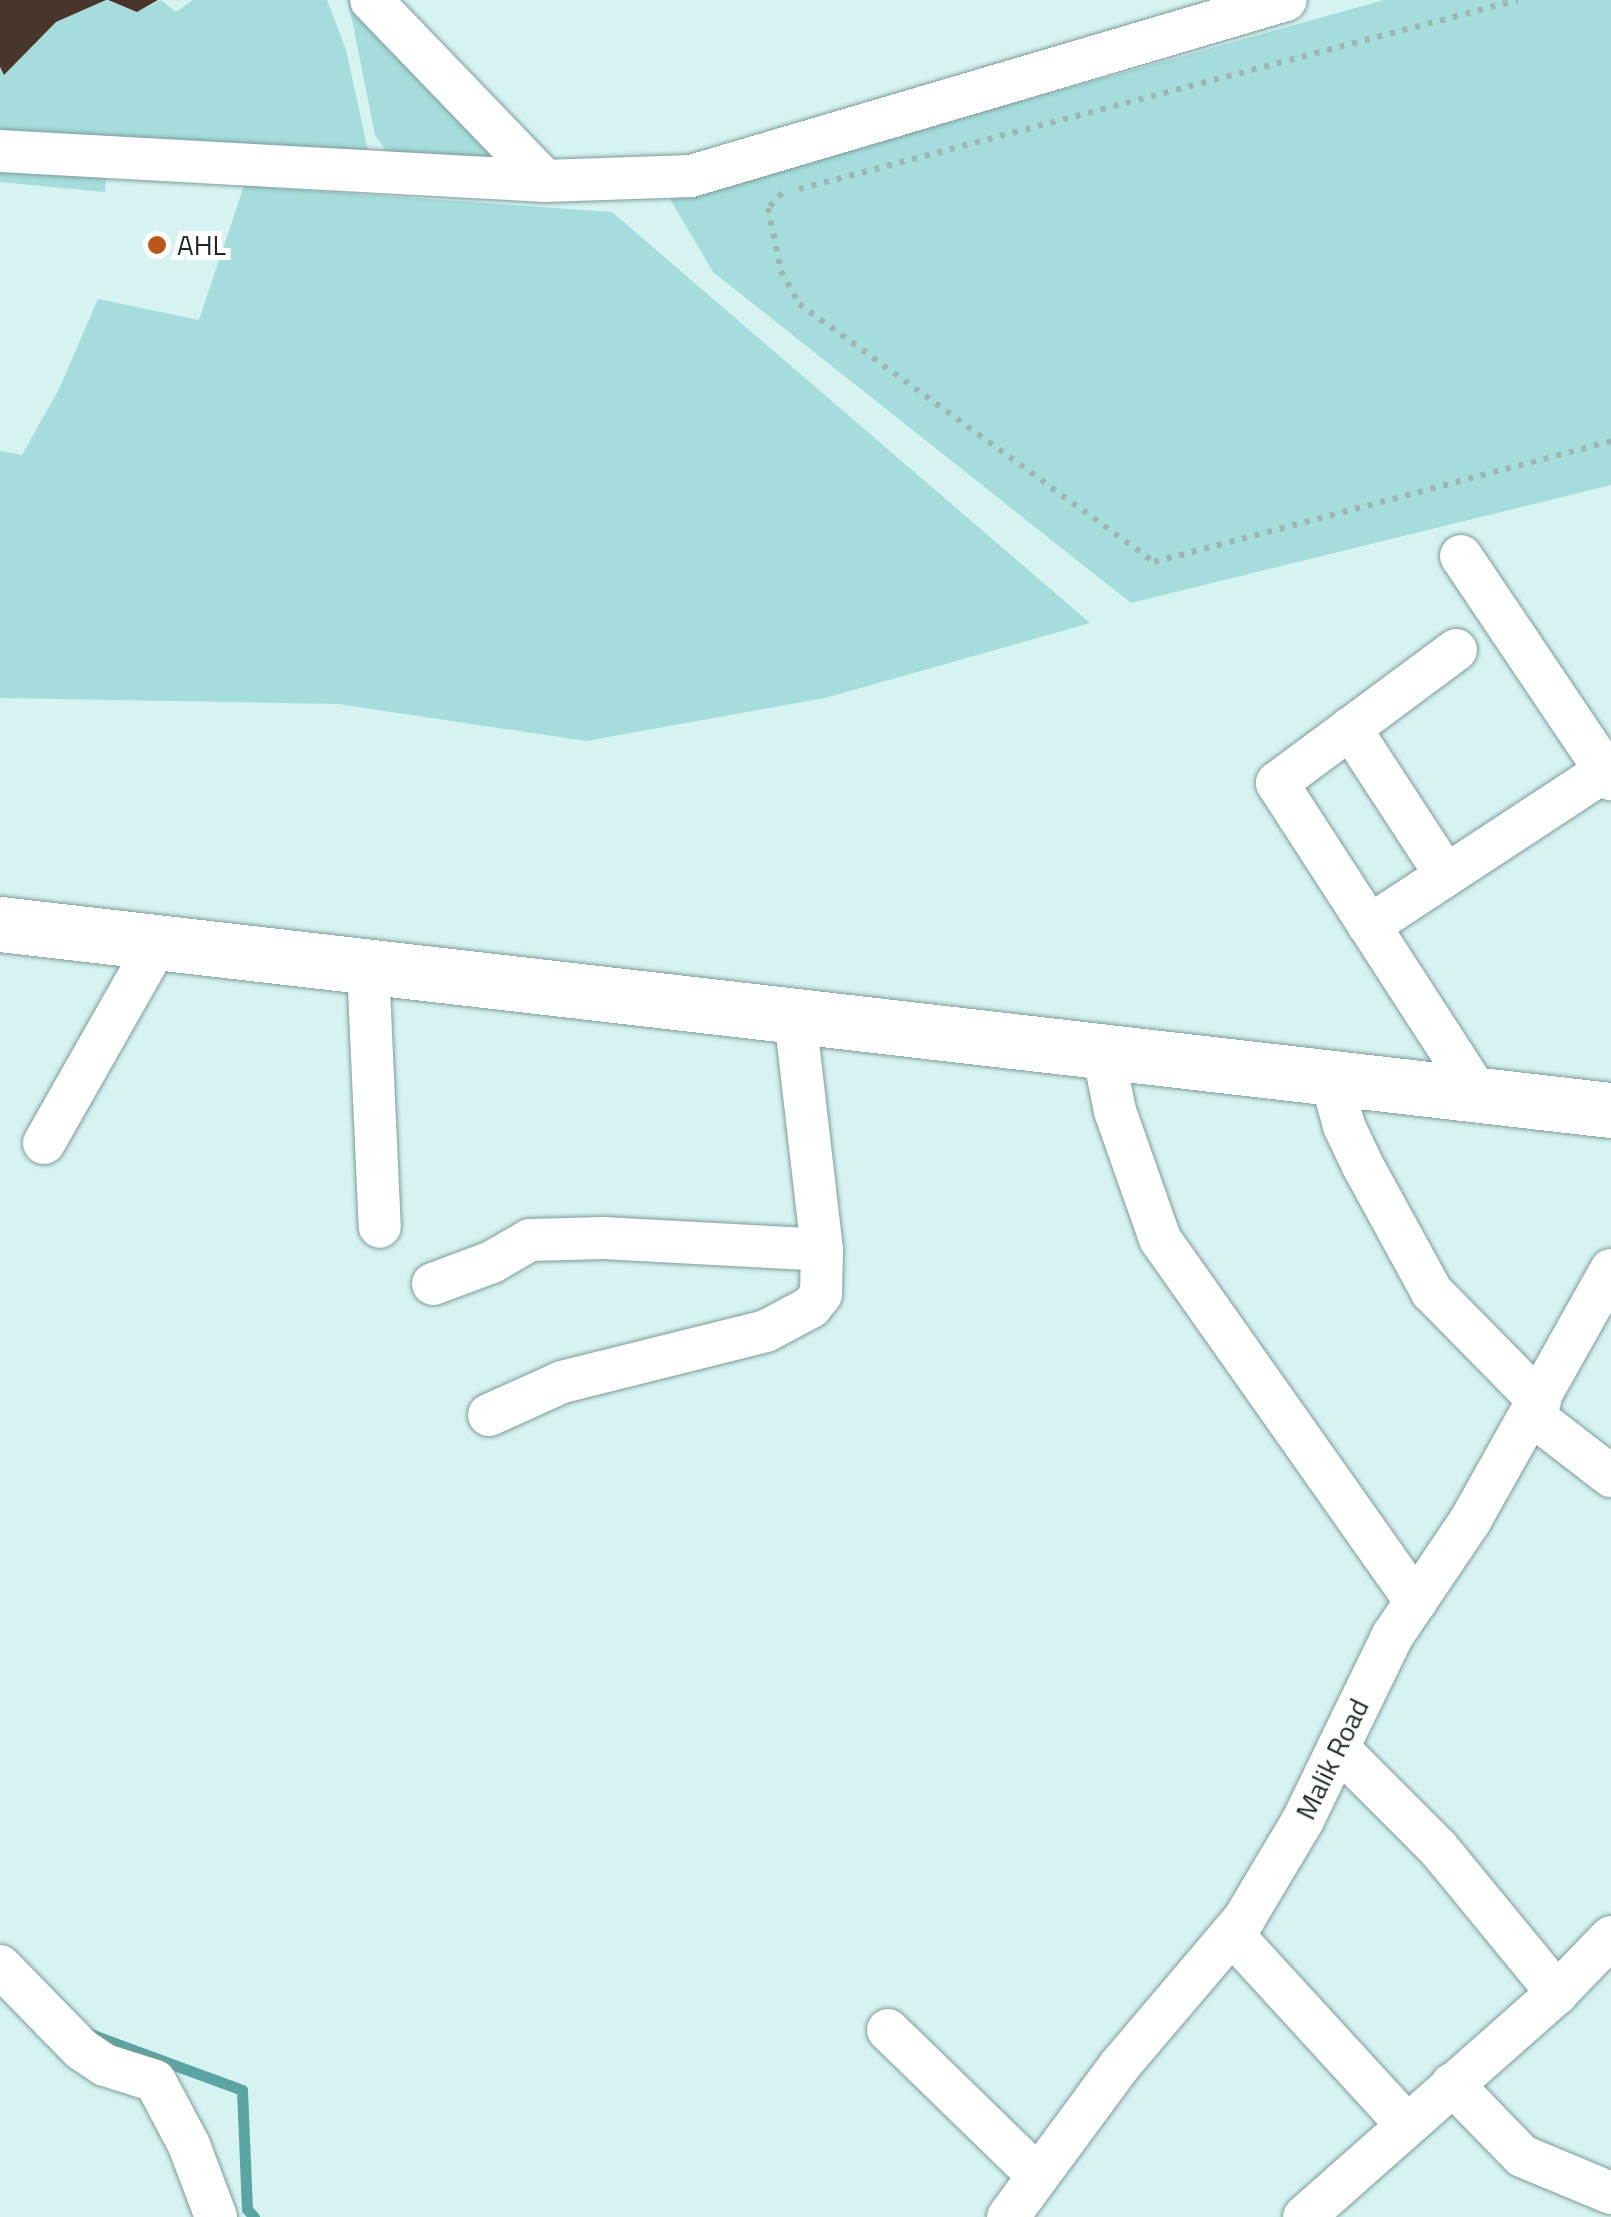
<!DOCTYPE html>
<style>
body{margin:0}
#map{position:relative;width:1611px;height:2217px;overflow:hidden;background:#d6f3f2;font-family:"Titillium Web",sans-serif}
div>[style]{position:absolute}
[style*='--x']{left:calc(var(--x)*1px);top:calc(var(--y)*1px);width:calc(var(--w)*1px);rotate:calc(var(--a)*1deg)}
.green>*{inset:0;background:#a5dddc}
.stream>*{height:11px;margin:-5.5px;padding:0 5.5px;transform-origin:5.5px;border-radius:5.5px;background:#5aa4a3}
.building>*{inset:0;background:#48362d}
.path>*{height:6px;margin-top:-3px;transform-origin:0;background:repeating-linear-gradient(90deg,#9eb5b4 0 5px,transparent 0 13px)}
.roads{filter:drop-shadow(0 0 2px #7f9a99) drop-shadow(0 0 2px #7f9a99)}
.minor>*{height:42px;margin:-21px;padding:0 21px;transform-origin:21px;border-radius:21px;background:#fff}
.tertiary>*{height:55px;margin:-27.5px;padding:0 27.5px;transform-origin:27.5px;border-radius:27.5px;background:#fff}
.dots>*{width:28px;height:28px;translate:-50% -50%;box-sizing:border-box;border:5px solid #fff;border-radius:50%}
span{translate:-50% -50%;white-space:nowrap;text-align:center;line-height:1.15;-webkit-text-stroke:10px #fff;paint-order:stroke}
.poi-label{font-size:28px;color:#1d2827}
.left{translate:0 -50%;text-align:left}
.street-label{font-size:28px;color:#1d2827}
</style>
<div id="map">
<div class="green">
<div style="clip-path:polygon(106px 0,137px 12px,161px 0,176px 12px,193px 0,327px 0,346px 50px,370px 160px,106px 170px,105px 192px,0 182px,0 68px,5px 74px,56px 22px)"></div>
<div style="clip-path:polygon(348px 0,369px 0,528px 180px,402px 173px,375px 135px)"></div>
<div style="clip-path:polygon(1384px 0,1611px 0,1611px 485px,1131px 603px,713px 272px,670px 199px)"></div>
<div style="clip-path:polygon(244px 186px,612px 212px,1090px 623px,825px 698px,586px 741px,338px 704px,0 698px,0 451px,22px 455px,59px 389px,98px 299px,199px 320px)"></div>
</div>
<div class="stream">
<div style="--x:90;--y:2034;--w:162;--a:20.2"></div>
<div style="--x:242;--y:2090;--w:119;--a:87.6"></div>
<div style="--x:247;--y:2209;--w:11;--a:49"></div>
</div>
<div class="building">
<div style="clip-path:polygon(0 0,106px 0,56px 22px,4px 75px,0 67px)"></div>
<div style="clip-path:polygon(108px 0,158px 0,137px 12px)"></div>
</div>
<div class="path">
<div style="--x:799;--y:189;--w:743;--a:-14.73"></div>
<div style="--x:782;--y:193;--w:21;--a:133"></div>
<div style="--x:768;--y:208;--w:64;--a:78.3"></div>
<div style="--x:781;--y:271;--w:38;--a:61"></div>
<div style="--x:799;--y:304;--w:439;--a:36"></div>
<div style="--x:1154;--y:562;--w:473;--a:-14.8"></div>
</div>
<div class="roads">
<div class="minor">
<div style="--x:371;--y:0;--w:251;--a:46.1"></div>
<div style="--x:0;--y:151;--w:546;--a:3.15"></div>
<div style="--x:545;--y:181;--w:146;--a:-2"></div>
<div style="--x:691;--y:176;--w:620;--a:-16.48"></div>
<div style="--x:1461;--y:556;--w:269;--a:56.1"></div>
<div style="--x:1456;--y:650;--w:223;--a:143.4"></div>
<div style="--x:1277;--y:783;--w:374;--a:57.1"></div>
<div style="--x:1350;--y:728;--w:176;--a:56.9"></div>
<div style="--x:1369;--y:926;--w:282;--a:-33.3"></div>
<div style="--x:368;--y:967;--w:260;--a:87.4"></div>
<div style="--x:1103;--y:1052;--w:60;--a:78.5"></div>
<div style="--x:1115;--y:1111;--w:136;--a:70.6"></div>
<div style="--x:1160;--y:1239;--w:444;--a:54.8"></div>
<div style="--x:1331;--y:1079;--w:49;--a:74.5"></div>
<div style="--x:1344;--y:1126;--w:44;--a:64.6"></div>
<div style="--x:1363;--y:1166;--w:144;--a:61.3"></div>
<div style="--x:1432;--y:1292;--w:154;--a:45.5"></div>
<div style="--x:44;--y:1143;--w:231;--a:-60.4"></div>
<div style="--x:433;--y:1284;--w:63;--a:-20.4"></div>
<div style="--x:492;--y:1262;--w:44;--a:-30.1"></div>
<div style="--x:530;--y:1240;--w:73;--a:-1.6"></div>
<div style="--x:603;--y:1238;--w:219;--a:3.1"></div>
<div style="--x:822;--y:1250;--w:236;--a:-96.6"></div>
<div style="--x:489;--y:1415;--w:80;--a:-24.3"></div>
<div style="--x:562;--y:1382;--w:210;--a:-14"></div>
<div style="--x:766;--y:1331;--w:51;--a:-28.1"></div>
<div style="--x:811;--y:1307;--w:16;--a:-52"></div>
<div style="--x:821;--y:1294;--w:44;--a:-88.7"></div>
<div style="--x:1532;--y:1415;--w:100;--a:37.7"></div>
<div style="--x:1338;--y:1748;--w:141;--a:45"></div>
<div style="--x:1438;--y:1848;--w:188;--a:50.6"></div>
<div style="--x:1232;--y:1934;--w:258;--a:47.5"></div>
<div style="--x:0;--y:1966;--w:116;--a:45.7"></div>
<div style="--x:81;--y:2049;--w:29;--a:34"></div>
<div style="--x:105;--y:2065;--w:52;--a:17.7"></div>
<div style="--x:155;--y:2081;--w:72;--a:62"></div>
<div style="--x:189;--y:2145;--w:77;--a:69.4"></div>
<div style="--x:888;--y:2030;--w:209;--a:44.2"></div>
<div style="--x:1452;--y:2084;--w:100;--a:45.8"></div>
<div style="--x:1522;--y:2156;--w:96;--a:22.6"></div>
<div style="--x:1008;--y:2217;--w:190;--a:-53.6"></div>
<div style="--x:1121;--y:2064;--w:190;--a:-49.7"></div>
<div style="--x:1244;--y:1919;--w:115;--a:-59.2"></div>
<div style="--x:1303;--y:1820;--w:206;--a:-64.1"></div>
<div style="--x:1393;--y:1635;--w:138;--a:-56"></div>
<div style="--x:1470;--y:1521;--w:288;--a:-60.7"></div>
<div style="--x:1304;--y:2217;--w:338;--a:-41.5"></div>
<div style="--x:1557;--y:1993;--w:78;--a:-46"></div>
</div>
<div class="tertiary">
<div style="--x:0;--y:924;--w:1622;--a:6.59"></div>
</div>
</div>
<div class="dots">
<div style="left:157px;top:245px;background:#b9571a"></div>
</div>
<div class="poi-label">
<span class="left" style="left:177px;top:245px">AHL</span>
</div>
<div class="street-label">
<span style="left:1332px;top:1759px;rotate:-64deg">Malik Road</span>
</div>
</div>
